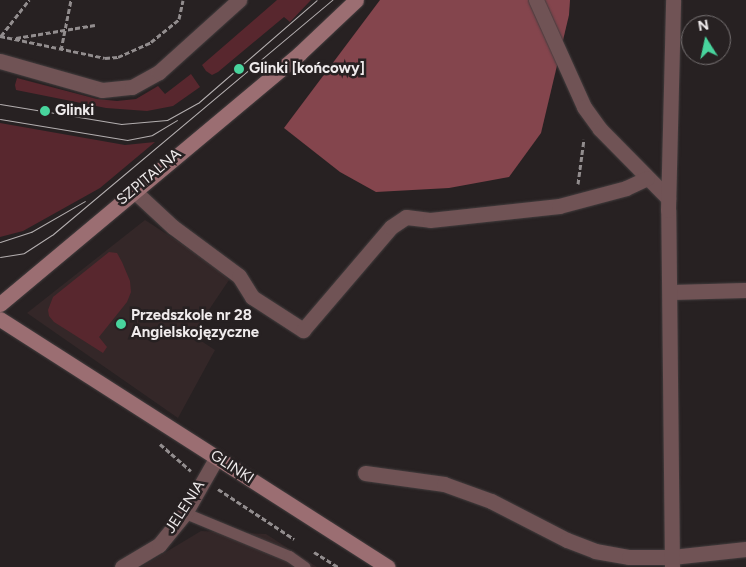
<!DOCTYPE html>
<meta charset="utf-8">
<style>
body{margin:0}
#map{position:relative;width:746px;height:567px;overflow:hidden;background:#272122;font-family:Figtree,sans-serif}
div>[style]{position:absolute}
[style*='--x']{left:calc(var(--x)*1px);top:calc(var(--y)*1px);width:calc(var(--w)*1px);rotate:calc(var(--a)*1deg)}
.built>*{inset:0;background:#342728}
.green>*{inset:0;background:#58272e}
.forest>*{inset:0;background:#84454d}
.path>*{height:3px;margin-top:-1.5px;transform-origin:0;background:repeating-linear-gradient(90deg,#928d8e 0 5px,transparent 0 7.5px)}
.roads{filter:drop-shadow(0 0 1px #433d3e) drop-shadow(0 0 1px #433d3e)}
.lane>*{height:11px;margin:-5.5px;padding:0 5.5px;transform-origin:5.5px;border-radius:5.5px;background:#705355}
.street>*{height:15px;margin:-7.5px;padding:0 7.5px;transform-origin:7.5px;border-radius:7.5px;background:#705355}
.secondary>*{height:15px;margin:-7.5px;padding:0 7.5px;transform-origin:7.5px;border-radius:7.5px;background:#9b6e72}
.tram>*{height:1px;margin:-0.5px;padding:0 0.5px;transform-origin:0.5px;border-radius:0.5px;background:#b4afb0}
.dots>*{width:14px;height:14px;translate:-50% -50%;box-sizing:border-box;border:2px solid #272122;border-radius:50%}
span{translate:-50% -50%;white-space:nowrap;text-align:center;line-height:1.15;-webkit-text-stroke:5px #272122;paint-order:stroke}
.poi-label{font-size:15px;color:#efebec;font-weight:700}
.left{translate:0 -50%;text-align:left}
.street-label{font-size:15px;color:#efebec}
.north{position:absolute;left:681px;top:15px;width:50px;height:50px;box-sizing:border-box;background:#272122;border:1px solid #777273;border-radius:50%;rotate:350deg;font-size:14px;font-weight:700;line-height:20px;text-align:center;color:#efebec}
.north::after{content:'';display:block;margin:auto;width:18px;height:22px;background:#48d49d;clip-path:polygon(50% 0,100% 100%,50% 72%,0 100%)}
</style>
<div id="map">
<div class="built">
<div style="clip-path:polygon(145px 220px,213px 264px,229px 280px,192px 335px,215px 350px,178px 418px,27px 313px)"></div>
<div style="clip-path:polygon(201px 531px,266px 534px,317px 567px,141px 567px)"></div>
</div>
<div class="green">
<div style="clip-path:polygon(277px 0,311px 0,290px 22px,284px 17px,218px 72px,212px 75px,206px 71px,202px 65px)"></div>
<div style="clip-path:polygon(191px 74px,200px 87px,173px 106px,147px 111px,106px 108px,16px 90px,15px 85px,17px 78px,97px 99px,117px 101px,136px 99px,158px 86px,165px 94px)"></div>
<div style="clip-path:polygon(0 123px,125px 145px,155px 142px,100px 188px,23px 231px,0 237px)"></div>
<div style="clip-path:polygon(109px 252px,117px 253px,122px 262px,130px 281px,131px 292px,127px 302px,99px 337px,107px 347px,103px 353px,54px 322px,49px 316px,48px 310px,53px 297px)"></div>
</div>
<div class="forest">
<div style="clip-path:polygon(380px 0,570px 0,569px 15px,541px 133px,509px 177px,449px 188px,376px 192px,340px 172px,284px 128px)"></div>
</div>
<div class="path">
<div style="--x:0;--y:36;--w:107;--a:11.8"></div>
<div style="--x:105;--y:58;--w:13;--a:-4"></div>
<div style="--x:118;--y:57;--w:36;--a:-24"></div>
<div style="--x:151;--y:42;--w:36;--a:-39"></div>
<div style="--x:179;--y:19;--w:19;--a:-78"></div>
<div style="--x:1;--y:36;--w:46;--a:-52.1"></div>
<div style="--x:16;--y:38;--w:80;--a:-9.3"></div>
<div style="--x:61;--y:50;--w:51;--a:-78.7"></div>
<div style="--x:578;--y:184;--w:45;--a:-82.4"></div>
<div style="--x:160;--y:444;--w:41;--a:41.1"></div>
<div style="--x:218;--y:489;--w:91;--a:33.3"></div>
<div style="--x:314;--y:552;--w:28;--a:32"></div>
</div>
<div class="roads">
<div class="lane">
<div style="--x:185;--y:513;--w:113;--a:22.5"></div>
<div style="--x:289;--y:556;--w:19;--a:35"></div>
</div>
<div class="street">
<div style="--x:536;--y:0;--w:117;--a:65.8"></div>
<div style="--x:584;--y:107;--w:27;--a:54"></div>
<div style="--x:600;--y:129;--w:97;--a:45.4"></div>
<div style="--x:0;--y:61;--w:106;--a:15.9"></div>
<div style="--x:102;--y:90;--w:30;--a:-6"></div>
<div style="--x:132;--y:87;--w:31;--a:-29"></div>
<div style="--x:159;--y:72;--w:108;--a:-42"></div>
<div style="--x:133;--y:190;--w:54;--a:42.8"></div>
<div style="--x:173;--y:227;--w:82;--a:36.6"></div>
<div style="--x:239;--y:276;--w:25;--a:58"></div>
<div style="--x:252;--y:297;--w:61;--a:32.9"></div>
<div style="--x:303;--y:330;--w:135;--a:-49.5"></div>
<div style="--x:391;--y:227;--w:18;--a:-34"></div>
<div style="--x:406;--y:217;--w:24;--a:7"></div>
<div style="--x:430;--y:220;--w:130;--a:-6.2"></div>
<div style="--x:559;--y:206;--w:69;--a:-15"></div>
<div style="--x:626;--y:188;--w:23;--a:-25"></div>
<div style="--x:670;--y:292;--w:76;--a:-1.5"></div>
<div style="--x:365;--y:473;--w:80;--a:7.9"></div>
<div style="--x:444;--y:484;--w:50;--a:19.9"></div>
<div style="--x:491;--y:501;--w:85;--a:27.2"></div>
<div style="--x:567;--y:540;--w:30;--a:21"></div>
<div style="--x:595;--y:551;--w:35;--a:10"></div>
<div style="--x:629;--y:557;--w:43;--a:0"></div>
<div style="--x:672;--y:557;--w:74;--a:-6.2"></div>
<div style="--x:122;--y:567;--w:43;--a:-30.7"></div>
<div style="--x:159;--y:545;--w:41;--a:-50.9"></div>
<div style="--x:185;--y:513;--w:64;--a:-60.3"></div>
<div style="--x:672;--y:567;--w:357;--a:-90.6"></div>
<div style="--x:668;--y:210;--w:210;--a:-88.6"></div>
</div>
<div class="secondary">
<div style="--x:0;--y:304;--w:391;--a:-39.9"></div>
<div style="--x:300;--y:53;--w:77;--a:-43.4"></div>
<div style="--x:0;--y:319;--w:460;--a:32.6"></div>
</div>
</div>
<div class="tram">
<div style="--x:0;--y:104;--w:123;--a:9.4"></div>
<div style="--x:121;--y:124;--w:46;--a:-5"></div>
<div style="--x:167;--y:120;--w:35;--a:-29"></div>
<div style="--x:198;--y:103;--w:157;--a:-40.9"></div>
<div style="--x:0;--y:119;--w:129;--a:9.4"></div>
<div style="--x:127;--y:140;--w:25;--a:-11"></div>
<div style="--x:152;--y:135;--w:29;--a:-31"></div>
<div style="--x:0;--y:242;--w:33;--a:-18"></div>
<div style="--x:31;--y:232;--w:62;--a:-29.9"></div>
<div style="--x:0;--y:257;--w:24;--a:-9"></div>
<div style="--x:24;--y:253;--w:33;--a:-33"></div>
<div style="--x:52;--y:235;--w:366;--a:-40"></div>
</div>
<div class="dots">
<div style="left:239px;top:69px;background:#48d49d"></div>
<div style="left:45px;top:111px;background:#48d49d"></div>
<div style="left:121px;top:324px;background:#48d49d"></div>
</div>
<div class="poi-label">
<span class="left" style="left:249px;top:69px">Glinki [końcowy]</span>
<span class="left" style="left:55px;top:111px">Glinki</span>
<span class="left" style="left:131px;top:324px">Przedszkole nr 28<br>Angielskojęzyczne</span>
</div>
<div class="street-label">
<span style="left:149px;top:177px;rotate:-40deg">SZPITALNA</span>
<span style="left:232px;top:467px;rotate:33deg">GLINKI</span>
<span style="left:185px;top:507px;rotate:-57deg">JELENIA</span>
</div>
<div class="north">N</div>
</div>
